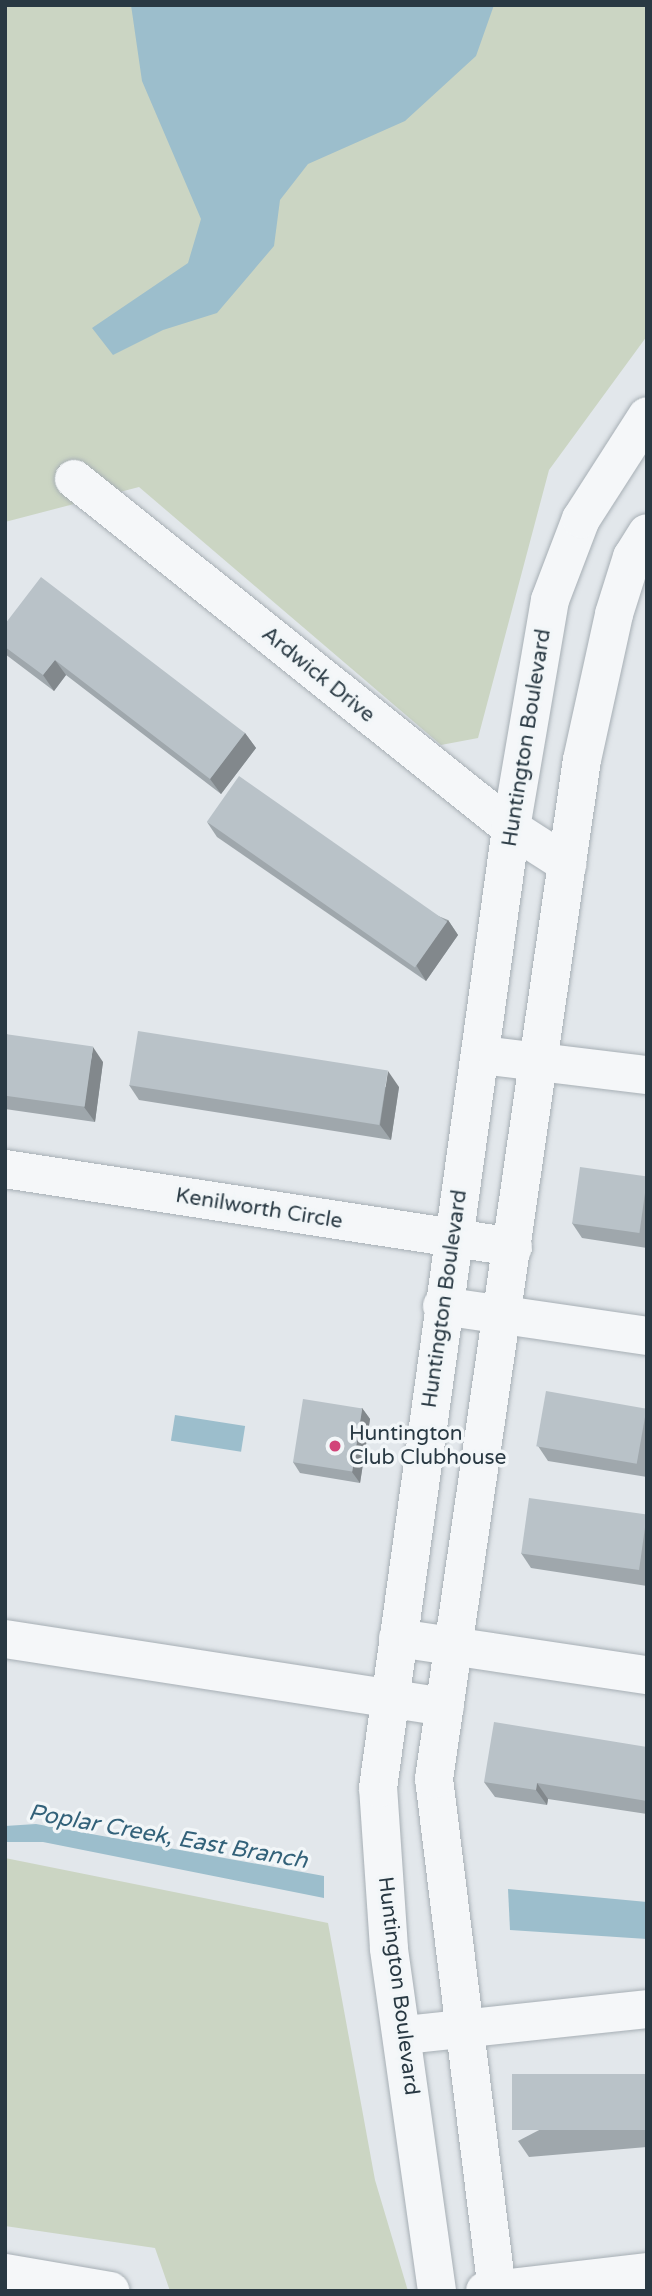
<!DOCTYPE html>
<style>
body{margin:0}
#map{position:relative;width:652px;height:2296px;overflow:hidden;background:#e2e7eb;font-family:"Varela Round",sans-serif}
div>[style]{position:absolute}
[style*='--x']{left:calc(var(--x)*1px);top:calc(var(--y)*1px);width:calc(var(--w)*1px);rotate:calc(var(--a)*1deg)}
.green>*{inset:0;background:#cbd5c3}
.water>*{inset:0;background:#9cbecc;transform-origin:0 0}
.roads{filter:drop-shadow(0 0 2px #a7afb5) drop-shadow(0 0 2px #a7afb5)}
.minor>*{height:38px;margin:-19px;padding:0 19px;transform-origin:19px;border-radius:19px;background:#f5f7f9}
.wall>*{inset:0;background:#9fa7ac}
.shaded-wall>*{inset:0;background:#82888c}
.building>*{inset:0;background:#b9c2c8;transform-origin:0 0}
.dots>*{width:19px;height:19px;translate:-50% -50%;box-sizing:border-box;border:4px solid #f2f6f8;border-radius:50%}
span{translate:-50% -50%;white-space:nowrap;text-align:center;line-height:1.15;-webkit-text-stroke:7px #f2f6f8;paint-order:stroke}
.street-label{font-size:21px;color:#293943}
.poi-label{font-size:21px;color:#293943}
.left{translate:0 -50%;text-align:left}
.water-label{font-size:23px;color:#326179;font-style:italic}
.frame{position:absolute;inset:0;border:7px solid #293943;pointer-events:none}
</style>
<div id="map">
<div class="green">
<div style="clip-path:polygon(5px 5px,647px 5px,647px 336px,549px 470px,478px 738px,441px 745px,139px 487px,5px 522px)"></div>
<div style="clip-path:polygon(5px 1858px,328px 1923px,375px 2180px,408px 2291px,170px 2291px,155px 2248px,5px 2226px)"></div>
</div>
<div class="water">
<div style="clip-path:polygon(131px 5px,494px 5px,476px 56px,405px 121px,308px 164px,280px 200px,274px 246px,217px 313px,163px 330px,113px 355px,92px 328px,188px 263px,201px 219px,142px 81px)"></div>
<div style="left:175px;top:1415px;width:71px;height:26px;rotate:9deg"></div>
<div style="clip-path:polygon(36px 1824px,324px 1876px,324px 1898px,43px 1842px,5px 1842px,5px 1826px)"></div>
<div style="clip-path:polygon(508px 1889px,647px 1902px,647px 1939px,510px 1930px)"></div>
</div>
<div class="roads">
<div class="minor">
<div style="--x:74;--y:479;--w:559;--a:38.61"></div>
<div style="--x:511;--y:828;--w:67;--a:32.7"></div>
<div style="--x:481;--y:1055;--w:167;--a:6.9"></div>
<div style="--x:5;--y:1169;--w:514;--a:8.73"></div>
<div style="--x:442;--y:1306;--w:207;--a:8.3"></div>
<div style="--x:398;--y:1638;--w:252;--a:8.5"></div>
<div style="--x:5;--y:1639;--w:445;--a:8.8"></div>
<div style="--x:404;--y:2035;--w:244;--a:-6.1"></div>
<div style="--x:5;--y:2273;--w:107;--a:9.7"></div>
<div style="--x:437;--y:2291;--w:346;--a:-98"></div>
<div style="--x:389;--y:1948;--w:160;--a:-93.9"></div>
<div style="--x:378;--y:1788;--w:969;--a:-82.11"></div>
<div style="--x:511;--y:828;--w:231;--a:-80.3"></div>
<div style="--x:550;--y:600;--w:87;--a:-69.1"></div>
<div style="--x:581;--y:519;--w:122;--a:-57.3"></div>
<div style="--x:485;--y:2291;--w:163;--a:-6.7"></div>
<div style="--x:497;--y:2291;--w:516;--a:-97.01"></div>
<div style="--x:434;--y:1779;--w:1030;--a:-81.74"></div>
<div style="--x:582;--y:760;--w:149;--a:-77.6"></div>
<div style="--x:614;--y:614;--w:60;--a:-72.5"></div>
<div style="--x:632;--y:557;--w:28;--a:-58"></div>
</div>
</div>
<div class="wall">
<div style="clip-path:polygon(5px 624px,245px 733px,256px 748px,221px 794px,66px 675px,54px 691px,5px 654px)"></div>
<div style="clip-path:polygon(207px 822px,448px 920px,458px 935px,426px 981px,217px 837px)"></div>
<div style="clip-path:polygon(5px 1034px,103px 1062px,95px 1122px,5px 1109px)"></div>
<div style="clip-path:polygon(129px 1085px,399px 1087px,391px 1140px,139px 1100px)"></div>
<div style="clip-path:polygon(647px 1177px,647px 1248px,582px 1238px,572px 1223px)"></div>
<div style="clip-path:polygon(362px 1408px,370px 1419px,360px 1483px,300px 1473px,293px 1462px)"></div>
<div style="clip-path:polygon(647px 1408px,647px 1477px,548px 1461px,538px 1446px)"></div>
<div style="clip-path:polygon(647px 1515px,647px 1586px,531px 1568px,521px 1553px)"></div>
<div style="clip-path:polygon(647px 1747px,647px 1814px,548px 1799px,547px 1805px,495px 1797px,484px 1782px)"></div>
<div style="clip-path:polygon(647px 2074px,647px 2147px,529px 2157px,518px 2141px)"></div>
</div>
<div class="shaded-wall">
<div style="clip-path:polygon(55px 660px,66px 675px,54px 691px,43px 675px)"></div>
<div style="clip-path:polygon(245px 733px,256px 748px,221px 794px,210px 779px)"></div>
<div style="clip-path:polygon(448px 920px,458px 935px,426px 981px,416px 965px)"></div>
<div style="clip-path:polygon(93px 1047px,103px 1062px,95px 1122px,84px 1107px)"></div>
<div style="clip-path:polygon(388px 1071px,399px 1087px,391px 1140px,380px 1125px)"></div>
<div style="clip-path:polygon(362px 1408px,370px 1419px,360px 1483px,352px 1472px)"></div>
<div style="clip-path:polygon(537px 1783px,548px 1799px,547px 1805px,536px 1790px)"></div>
</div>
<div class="building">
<div style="clip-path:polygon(41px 577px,245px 733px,210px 779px,55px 660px,43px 675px,5px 647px,5px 624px)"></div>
<div style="left:239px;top:776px;width:254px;height:56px;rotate:35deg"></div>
<div style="left:138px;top:1031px;width:253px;height:55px;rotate:9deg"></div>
<div style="left:5px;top:1034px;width:89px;height:61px;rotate:8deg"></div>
<div style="left:580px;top:1167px;width:68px;height:57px;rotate:8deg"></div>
<div style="left:546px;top:1391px;width:102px;height:56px;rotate:10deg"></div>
<div style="left:303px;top:1399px;width:60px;height:64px;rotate:9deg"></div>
<div style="left:529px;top:1498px;width:119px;height:56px;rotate:8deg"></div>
<div style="clip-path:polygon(494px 1722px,647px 1747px,647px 1801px,537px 1783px,536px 1790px,484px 1782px)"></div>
<div style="left:647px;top:2074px;width:56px;height:135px;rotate:90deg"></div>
</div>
<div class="dots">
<div style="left:335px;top:1446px;background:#d24479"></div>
</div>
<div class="street-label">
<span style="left:318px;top:675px;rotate:39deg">Ardwick Drive</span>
<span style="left:527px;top:738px;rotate:-81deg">Huntington Boulevard</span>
<span style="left:259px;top:1209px;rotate:9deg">Kenilworth Circle</span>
<span style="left:445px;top:1299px;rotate:-82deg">Huntington Boulevard</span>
<span style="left:398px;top:1986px;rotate:83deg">Huntington Boulevard</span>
</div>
<div class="poi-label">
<span class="left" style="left:349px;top:1446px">Huntington<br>Club Clubhouse</span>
</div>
<div class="water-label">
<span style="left:168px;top:1837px;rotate:10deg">Poplar Creek, East Branch</span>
</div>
<div class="frame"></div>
</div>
